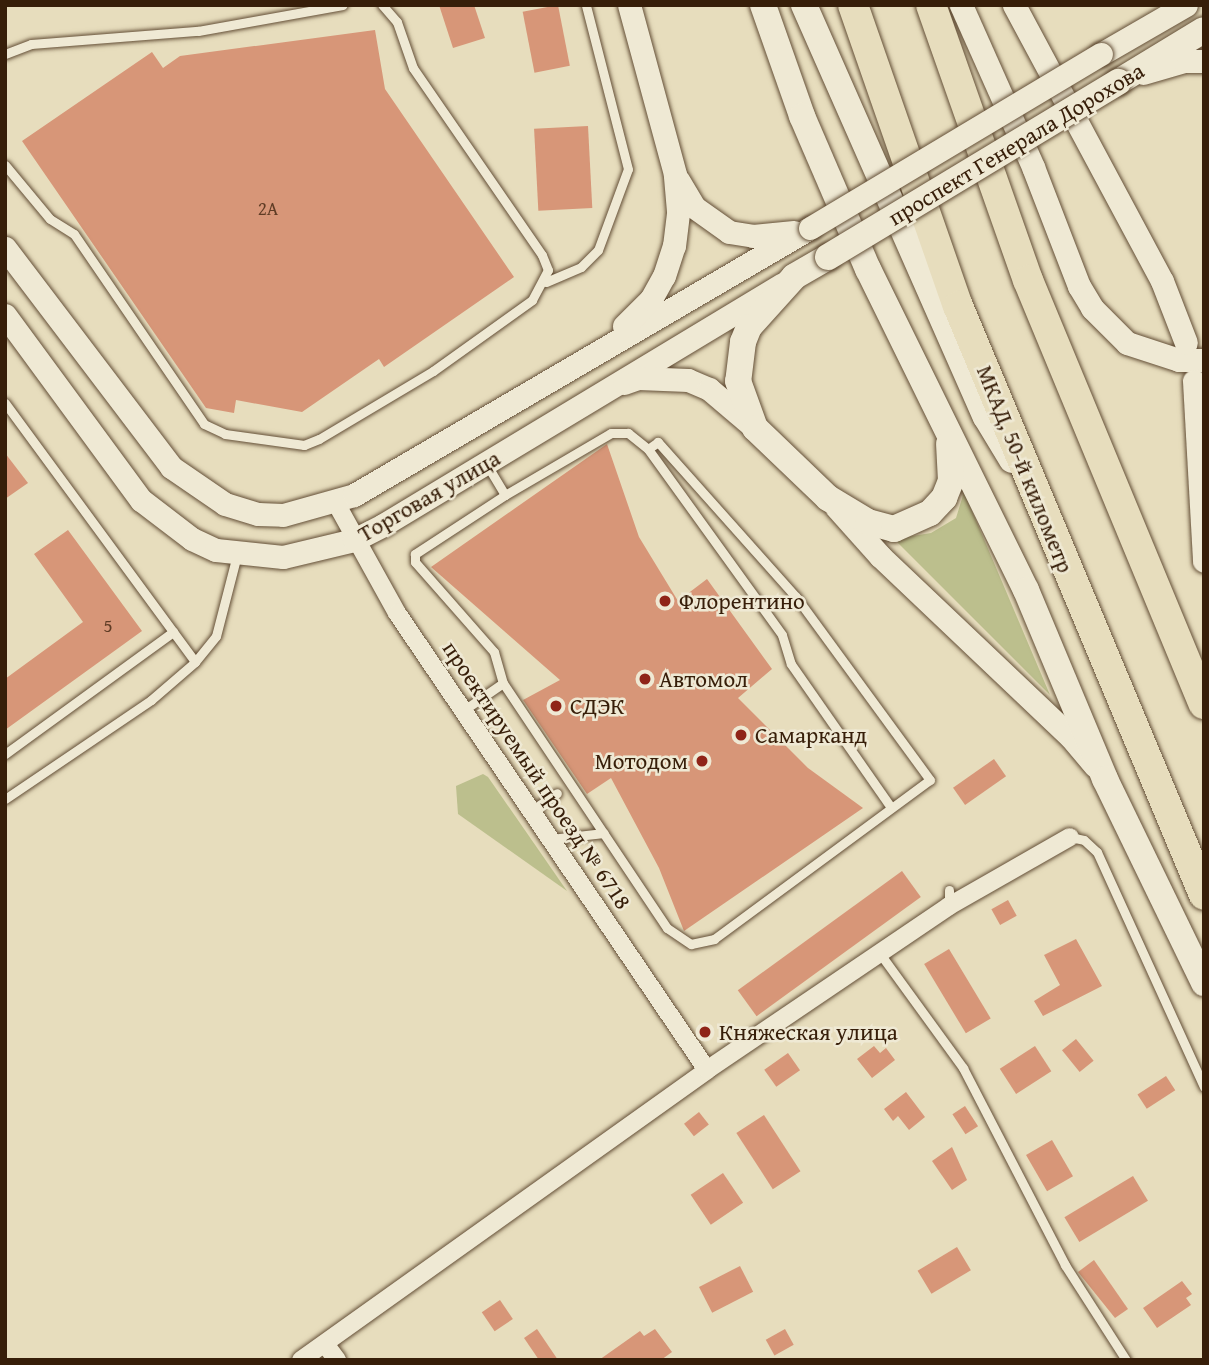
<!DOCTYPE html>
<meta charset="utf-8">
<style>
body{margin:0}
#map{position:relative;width:1209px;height:1365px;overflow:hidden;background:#e7ddbd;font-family:"Gentium Book Plus",serif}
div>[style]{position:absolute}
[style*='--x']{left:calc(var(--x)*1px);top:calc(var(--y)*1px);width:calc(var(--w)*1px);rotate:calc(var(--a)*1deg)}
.green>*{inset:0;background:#bcbf8d}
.building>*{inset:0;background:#d79678;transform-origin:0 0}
.roads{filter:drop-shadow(0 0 2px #634e36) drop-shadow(0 0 2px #634e36)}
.service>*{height:9px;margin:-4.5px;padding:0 4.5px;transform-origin:4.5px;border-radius:4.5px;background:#efe9d4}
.minor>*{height:18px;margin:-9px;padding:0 9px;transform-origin:9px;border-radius:9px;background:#efe9d4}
.tertiary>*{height:23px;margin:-11.5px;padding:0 11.5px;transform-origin:11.5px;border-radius:11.5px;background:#efe9d4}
.secondary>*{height:26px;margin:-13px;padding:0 13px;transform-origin:13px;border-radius:13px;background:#efe9d4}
.trunk>*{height:30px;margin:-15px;padding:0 15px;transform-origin:15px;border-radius:15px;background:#e7ddbd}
.bridges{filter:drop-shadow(0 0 2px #634e36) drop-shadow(0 0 2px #634e36)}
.tertiary-bridge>*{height:23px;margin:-11.5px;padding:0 11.5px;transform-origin:11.5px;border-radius:11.5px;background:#efe9d4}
.secondary-bridge>*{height:26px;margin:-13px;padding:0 13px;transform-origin:13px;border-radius:13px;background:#efe9d4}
.dots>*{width:19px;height:19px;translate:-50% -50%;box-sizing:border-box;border:4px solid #efe9d4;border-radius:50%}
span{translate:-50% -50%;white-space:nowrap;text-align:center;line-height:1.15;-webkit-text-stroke:5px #efe9d4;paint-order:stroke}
.number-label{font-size:19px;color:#5f3c25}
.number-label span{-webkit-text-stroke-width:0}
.street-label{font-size:23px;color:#371e09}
.poi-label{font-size:23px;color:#371e09}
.left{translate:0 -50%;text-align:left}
.right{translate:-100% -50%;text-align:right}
.frame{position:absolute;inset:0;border:7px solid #371e09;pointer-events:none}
</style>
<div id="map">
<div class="green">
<div style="clip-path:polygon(964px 492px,1050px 695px,894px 539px,931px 533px,956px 518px)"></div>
<div style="clip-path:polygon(483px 774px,488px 777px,567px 891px,458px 814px,456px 786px)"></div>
</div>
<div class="building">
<div style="clip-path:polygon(439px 5px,474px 5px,485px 38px,453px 48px)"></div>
<div style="left:558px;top:5px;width:62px;height:36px;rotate:79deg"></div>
<div style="clip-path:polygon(375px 30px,385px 89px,514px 277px,384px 367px,379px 359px,302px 412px,236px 400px,234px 413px,206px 408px,22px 141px,152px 52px,163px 68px,180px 56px)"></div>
<div style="left:588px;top:126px;width:82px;height:54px;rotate:87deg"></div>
<div style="clip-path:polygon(607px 444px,639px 537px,678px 601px,707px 579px,772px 669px,738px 698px,808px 768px,863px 808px,684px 931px,659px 868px,611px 778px,587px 794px,523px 700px,560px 680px,431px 567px)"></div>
<div style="clip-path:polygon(5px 453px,28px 483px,5px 499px)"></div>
<div style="clip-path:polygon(68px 530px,142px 631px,5px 730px,5px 679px,83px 622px,34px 554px)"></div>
<div style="left:994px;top:759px;width:21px;height:50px;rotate:55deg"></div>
<div style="left:902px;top:871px;width:32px;height:203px;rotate:54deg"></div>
<div style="left:1008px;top:900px;width:18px;height:19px;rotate:61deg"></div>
<div style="clip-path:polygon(1076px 939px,1102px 986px,1043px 1016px,1034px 1001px,1060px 985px,1044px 955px)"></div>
<div style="left:949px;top:949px;width:81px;height:29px;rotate:59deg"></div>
<div style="left:1076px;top:1039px;width:28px;height:18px;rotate:51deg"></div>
<div style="clip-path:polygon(874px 1046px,880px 1053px,886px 1048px,895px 1060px,872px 1078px,857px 1059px)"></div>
<div style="left:1035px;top:1046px;width:30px;height:42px;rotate:57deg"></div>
<div style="left:788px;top:1053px;width:21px;height:29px;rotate:55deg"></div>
<div style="left:1166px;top:1076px;width:17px;height:34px;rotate:57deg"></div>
<div style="clip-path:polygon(906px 1092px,925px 1117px,909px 1130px,898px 1116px,893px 1121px,884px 1109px)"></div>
<div style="left:965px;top:1106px;width:24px;height:15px;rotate:57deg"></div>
<div style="left:699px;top:1112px;width:16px;height:19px;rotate:52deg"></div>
<div style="left:764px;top:1115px;width:67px;height:33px;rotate:57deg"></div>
<div style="left:1052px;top:1140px;width:42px;height:30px;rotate:60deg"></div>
<div style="clip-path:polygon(952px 1147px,967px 1180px,952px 1190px,932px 1161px)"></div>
<div style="left:723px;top:1173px;width:36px;height:39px;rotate:56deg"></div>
<div style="left:1133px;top:1176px;width:29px;height:80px;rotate:59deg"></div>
<div style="left:957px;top:1247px;width:27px;height:46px;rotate:59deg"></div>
<div style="clip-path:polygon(1094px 1260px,1128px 1309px,1115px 1318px,1078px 1272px)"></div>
<div style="left:740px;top:1266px;width:29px;height:46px;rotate:63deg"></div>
<div style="clip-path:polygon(1182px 1281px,1192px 1294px,1186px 1298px,1191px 1305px,1157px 1328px,1143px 1308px)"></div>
<div style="left:500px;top:1300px;width:23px;height:22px;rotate:56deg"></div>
<div style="clip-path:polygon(537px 1329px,558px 1360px,539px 1360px,524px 1338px)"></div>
<div style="clip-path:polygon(655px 1329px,672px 1352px,661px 1360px,599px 1360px,640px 1331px,644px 1336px)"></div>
<div style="left:785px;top:1329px;width:18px;height:22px;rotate:61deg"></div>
</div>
<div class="roads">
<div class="service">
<div style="--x:5;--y:54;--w:28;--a:-21"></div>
<div style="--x:31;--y:44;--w:168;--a:-4.5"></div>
<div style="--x:198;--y:31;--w:147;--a:-10.2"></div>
<div style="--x:5;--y:165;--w:70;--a:50.2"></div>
<div style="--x:50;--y:219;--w:28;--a:32"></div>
<div style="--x:74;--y:234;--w:230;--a:55.6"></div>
<div style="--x:204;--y:424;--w:23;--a:25"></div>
<div style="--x:225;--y:434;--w:80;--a:7.9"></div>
<div style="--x:304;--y:445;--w:16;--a:-22"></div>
<div style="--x:319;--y:439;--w:133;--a:-30.8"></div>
<div style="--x:433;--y:371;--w:122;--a:-35.6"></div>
<div style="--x:532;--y:300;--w:34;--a:-62"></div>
<div style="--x:548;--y:270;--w:16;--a:-112"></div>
<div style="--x:542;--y:255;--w:227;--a:-124.6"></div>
<div style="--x:413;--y:68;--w:49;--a:-109.2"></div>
<div style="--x:397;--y:22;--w:23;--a:-131"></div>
<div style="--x:546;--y:282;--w:38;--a:-23"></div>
<div style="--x:581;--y:267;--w:24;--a:-45"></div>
<div style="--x:598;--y:250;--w:86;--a:-69.7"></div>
<div style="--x:628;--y:169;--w:169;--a:-104.4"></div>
<div style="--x:5;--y:403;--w:321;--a:53.7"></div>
<div style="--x:648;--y:449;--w:26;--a:-141"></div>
<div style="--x:628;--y:433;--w:17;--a:180"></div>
<div style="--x:611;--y:433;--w:123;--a:149.7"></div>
<div style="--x:505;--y:495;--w:108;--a:146.8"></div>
<div style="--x:415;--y:554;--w:8;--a:90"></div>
<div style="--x:415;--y:562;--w:120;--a:48.7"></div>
<div style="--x:494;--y:652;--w:32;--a:74"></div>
<div style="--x:503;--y:683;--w:295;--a:56.2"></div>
<div style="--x:667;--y:928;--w:29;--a:34"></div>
<div style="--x:691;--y:944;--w:24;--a:-12"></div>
<div style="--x:714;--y:939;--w:268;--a:-36.4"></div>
<div style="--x:930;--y:780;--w:227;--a:-126.2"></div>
<div style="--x:796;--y:597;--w:208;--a:-131.7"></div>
<div style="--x:658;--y:442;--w:12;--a:145"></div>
<div style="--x:648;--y:449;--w:229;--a:54.2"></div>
<div style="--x:782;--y:635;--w:30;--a:73"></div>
<div style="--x:791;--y:664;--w:173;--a:55.1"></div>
<div style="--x:487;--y:465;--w:35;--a:59"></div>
<div style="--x:464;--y:710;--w:47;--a:-34.7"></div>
<div style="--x:5;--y:754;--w:208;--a:-36"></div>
<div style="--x:5;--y:799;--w:176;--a:-34.1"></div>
<div style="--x:151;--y:700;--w:58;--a:-40.8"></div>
<div style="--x:195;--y:662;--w:33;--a:-51"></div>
<div style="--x:216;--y:636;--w:84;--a:-75.5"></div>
<div style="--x:532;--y:810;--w:30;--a:-34"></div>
<div style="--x:1070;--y:837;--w:14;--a:12"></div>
<div style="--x:1084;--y:840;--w:18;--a:43"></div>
<div style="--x:1097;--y:852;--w:258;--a:65.5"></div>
<div style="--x:551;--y:839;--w:53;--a:-6.5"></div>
<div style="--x:949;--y:890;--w:16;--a:90"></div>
<div style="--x:881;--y:955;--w:140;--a:54"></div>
<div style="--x:963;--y:1068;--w:222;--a:62.6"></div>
<div style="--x:1065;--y:1265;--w:113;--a:57.3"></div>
</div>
<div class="minor">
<div style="--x:336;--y:503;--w:126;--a:61"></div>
<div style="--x:397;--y:613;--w:552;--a:55.85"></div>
<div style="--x:325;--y:1344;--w:20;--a:53"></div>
<div style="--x:301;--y:1360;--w:499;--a:-35.5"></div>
<div style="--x:707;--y:1070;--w:292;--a:-34.1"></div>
<div style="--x:949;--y:906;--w:139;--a:-29.7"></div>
</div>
<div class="tertiary">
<div style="--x:961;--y:5;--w:177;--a:66"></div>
<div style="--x:1033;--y:167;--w:128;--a:68.9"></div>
<div style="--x:1079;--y:286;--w:26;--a:59"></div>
<div style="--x:1092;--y:308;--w:49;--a:45"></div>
<div style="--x:1127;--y:343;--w:55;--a:18.1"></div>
<div style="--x:1179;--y:360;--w:25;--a:0"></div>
<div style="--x:1014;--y:5;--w:313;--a:61.8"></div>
<div style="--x:1162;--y:281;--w:66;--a:68.8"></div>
<div style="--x:1101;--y:54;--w:98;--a:-30"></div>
<div style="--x:1143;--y:73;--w:43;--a:-16.3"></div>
<div style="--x:1184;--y:61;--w:20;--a:0"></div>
<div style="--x:678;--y:180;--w:31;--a:59"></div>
<div style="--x:694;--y:207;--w:43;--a:35.5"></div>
<div style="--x:729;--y:232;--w:24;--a:9"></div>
<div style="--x:753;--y:236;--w:41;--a:-5.6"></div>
<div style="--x:5;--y:248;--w:275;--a:52.8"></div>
<div style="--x:171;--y:467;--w:65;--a:34.4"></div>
<div style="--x:225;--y:504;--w:34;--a:17"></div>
<div style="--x:258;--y:514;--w:25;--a:2"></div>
<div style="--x:283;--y:515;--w:74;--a:-15.7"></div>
<div style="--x:354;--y:495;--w:528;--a:-30.35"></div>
<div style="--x:5;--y:315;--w:230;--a:53.7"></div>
<div style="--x:141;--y:500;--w:64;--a:37.4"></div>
<div style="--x:192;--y:539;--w:26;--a:25"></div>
<div style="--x:216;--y:550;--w:67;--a:6"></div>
<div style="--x:283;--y:557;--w:73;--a:-13.5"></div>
<div style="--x:354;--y:540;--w:33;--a:-27"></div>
<div style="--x:383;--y:525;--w:466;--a:-31.1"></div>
<div style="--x:624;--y:326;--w:38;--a:-45"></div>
<div style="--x:651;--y:299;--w:26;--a:-61"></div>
<div style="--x:664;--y:276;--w:32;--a:-72"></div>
<div style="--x:674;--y:246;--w:35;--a:-83"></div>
<div style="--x:678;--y:211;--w:37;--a:-95"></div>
<div style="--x:675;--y:174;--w:175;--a:-105.2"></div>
<div style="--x:1194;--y:381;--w:180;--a:86.8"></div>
<div style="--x:624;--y:383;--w:15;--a:-20"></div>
<div style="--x:638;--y:378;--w:50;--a:2.3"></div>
<div style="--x:688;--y:380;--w:23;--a:23"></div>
<div style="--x:709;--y:389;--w:60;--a:40.3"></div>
<div style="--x:837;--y:508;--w:64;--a:48.1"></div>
<div style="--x:880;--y:556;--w:262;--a:43.5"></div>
<div style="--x:1070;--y:736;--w:39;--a:50"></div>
</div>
<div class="secondary">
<div style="--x:763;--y:5;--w:118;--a:70.6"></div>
<div style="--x:802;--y:116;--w:167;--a:66.7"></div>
<div style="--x:868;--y:269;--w:358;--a:63.8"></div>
<div style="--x:1026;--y:590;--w:205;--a:67.3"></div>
<div style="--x:1105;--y:779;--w:227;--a:64.1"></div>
<div style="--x:804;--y:5;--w:450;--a:66.2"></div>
<div style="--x:986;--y:417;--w:50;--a:58.8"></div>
<div style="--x:1118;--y:82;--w:100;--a:-31.2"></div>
<div style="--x:828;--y:257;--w:39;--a:150"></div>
<div style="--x:794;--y:277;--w:67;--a:132"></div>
<div style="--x:749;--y:327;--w:16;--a:112"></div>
<div style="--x:743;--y:342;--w:39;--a:97"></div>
<div style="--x:738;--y:381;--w:50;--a:70.1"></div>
<div style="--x:755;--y:428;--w:101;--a:43.8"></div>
<div style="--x:828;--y:498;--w:47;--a:31"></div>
<div style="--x:868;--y:522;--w:27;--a:15"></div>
<div style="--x:894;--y:529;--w:39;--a:-24"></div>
<div style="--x:930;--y:513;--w:21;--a:-47"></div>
<div style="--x:944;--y:498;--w:18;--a:-68"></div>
<div style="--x:951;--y:481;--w:37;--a:-93"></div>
</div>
<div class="trunk">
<div style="--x:853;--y:5;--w:319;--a:70.8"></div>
<div style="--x:958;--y:306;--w:638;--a:67.33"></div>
<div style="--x:931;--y:5;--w:292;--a:70.6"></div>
<div style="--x:1028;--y:280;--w:459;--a:67.5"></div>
</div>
</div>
<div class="bridges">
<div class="tertiary-bridge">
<div style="--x:810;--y:228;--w:339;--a:-30.9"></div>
</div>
<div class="secondary-bridge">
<div style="--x:828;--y:257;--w:339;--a:-31.1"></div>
</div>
</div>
<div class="dots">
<div style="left:665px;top:601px;background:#8f2418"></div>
<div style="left:645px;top:679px;background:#8f2418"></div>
<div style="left:556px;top:706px;background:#8f2418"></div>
<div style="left:741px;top:735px;background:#8f2418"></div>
<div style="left:702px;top:761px;background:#8f2418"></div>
<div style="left:705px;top:1032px;background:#8f2418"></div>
</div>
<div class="number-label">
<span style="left:268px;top:209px">2А</span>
<span style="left:108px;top:626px">5</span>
</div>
<div class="street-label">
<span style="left:1016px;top:144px;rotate:-31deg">проспект Генерала Дорохова</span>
<span style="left:1025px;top:469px;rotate:68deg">МКАД, 50-й километр</span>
<span style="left:429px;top:496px;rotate:-30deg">Торговая улица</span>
<span style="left:537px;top:775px;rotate:56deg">проектируемый проезд № 6718</span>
</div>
<div class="poi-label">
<span class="left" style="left:679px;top:601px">Флорентино</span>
<span class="left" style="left:659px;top:679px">Автомол</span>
<span class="left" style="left:570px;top:706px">СДЭК</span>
<span class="left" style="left:755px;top:735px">Самарканд</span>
<span class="right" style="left:688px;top:761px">Мотодом</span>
<span class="left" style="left:719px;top:1032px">Княжеская улица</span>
</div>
<div class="frame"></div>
</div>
